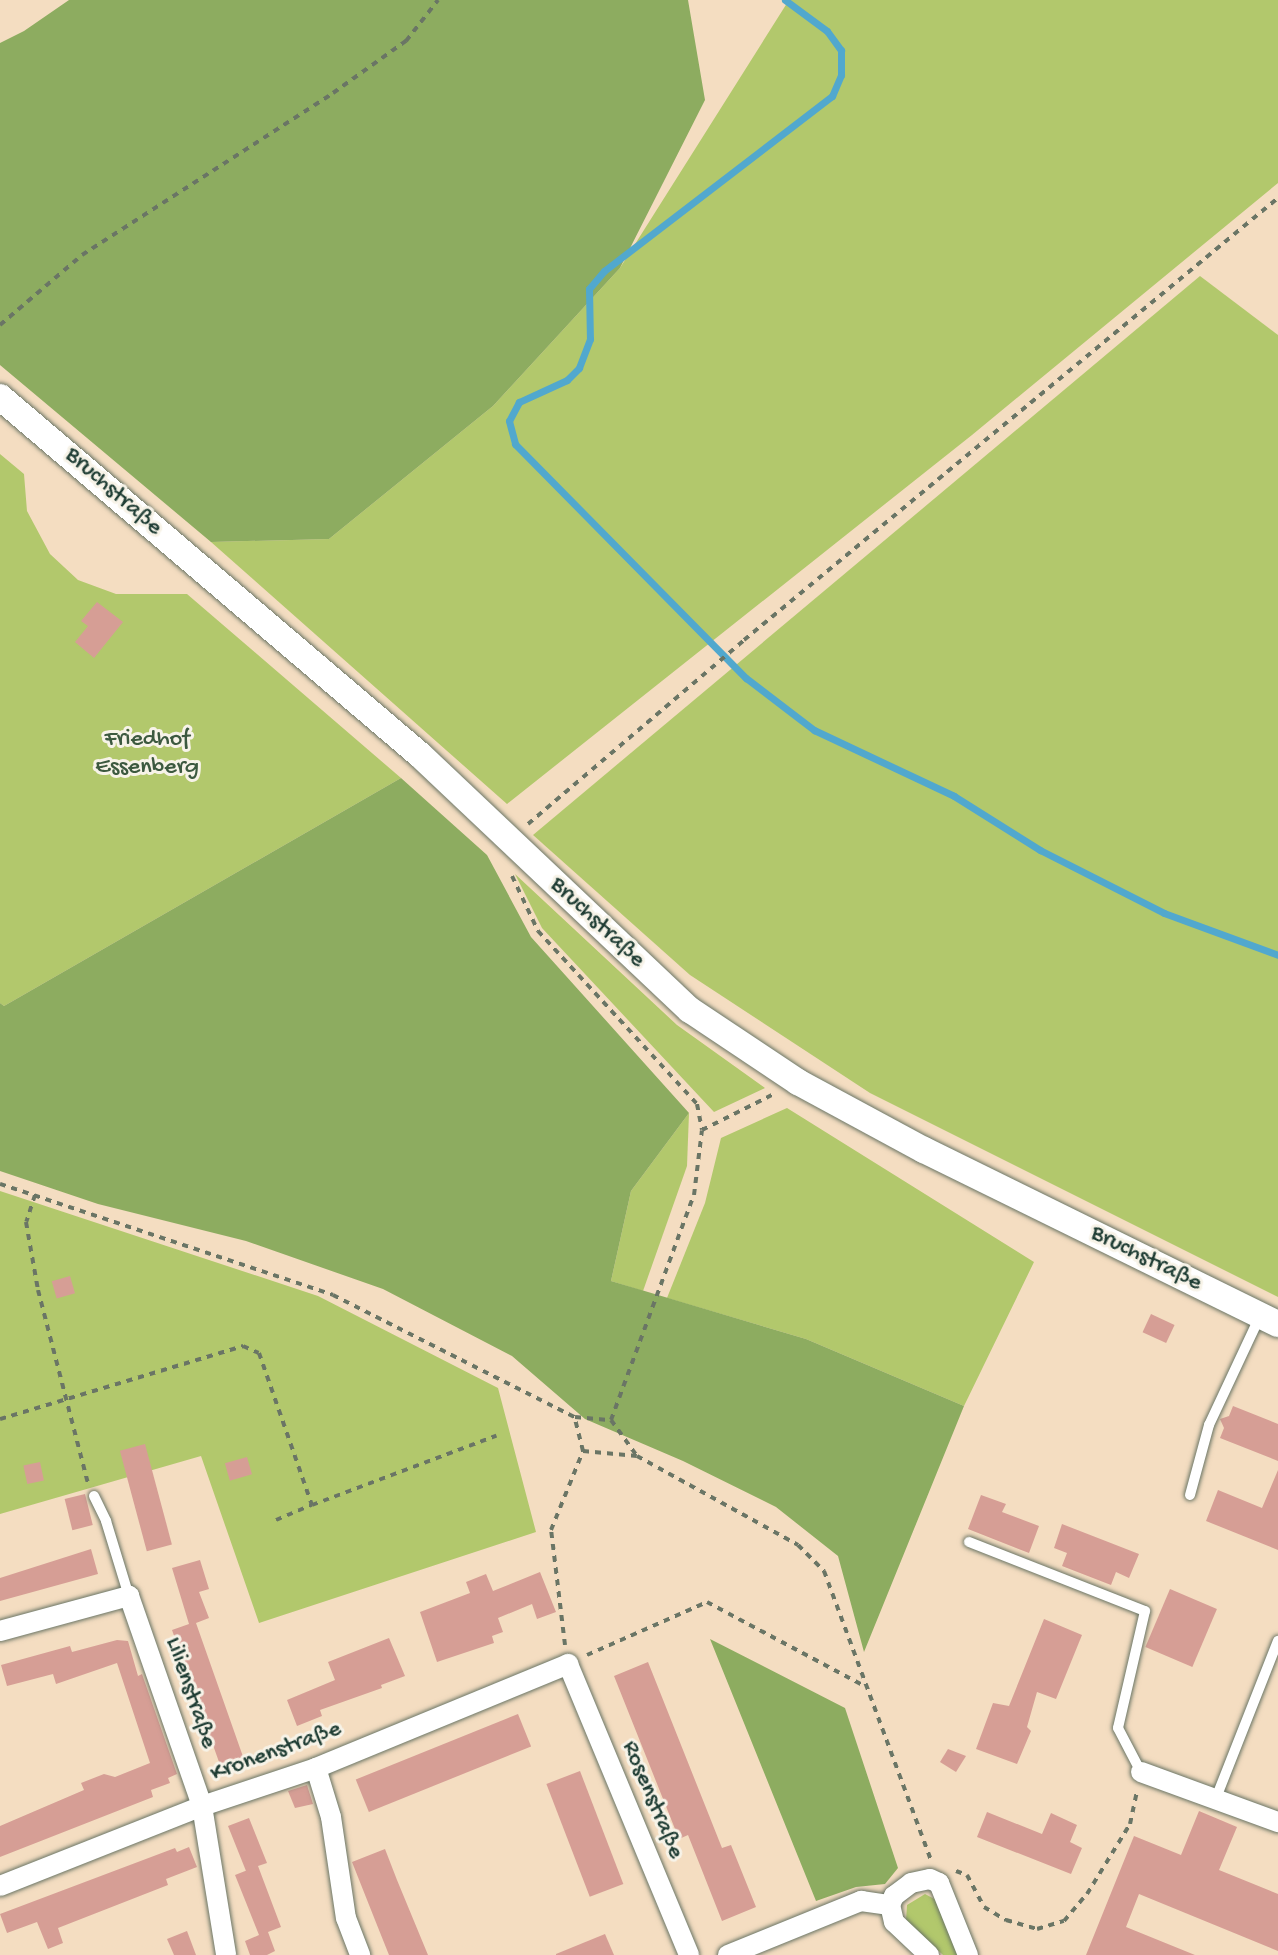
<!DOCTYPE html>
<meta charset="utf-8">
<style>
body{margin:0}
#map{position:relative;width:1278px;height:1955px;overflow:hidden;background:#f4ddc1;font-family:"Gochi Hand",sans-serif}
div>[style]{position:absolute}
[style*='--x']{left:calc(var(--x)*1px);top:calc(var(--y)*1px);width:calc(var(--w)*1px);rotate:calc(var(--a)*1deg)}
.green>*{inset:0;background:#b2c86c}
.forest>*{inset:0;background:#8dac60}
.stream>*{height:7px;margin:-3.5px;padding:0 3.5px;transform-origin:3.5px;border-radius:3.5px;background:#51a8ce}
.building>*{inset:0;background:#d69e95;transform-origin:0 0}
.path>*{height:4px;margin-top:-2px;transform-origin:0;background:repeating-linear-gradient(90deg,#6a7565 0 6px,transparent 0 12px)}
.roads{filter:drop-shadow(0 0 2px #6a7565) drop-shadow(0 0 2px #6a7565)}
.service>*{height:10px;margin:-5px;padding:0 5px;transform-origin:5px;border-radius:5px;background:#fff}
.minor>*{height:20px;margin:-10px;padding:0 10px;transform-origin:10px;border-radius:10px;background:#fff}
.tertiary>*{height:26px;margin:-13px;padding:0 13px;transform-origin:13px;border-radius:13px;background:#fff}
span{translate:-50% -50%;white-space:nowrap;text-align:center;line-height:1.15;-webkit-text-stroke:6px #f7f3e8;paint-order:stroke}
.street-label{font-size:24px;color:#1f3d34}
.park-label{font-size:24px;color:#3c593f}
</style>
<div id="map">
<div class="green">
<div style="clip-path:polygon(789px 0,1278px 0,1278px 183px,972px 435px,507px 804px,211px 542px,329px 539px,493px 406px,620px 268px)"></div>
<div style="clip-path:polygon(1200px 276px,1278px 335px,1278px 1297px,870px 1093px,690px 975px,533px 835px)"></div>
<div style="clip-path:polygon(0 454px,24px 474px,27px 511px,50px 554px,78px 580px,116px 594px,187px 594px,401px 778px,4px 1006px,0 1003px)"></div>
<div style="clip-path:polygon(515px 874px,677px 1025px,765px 1088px,714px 1112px,542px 928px)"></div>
<div style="clip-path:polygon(787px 1108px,1034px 1262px,964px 1406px,806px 1339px,667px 1298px,705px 1203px,721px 1138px)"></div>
<div style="clip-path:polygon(689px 1113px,687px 1166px,643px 1291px,611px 1281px,631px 1191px)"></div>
<div style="clip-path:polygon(0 1191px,318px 1296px,498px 1388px,536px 1532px,259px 1623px,201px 1456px,0 1514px)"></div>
<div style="clip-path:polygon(925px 1894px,938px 1901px,959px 1955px,943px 1955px,906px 1921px,907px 1905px)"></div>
</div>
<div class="forest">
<div style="clip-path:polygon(69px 0,688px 0,705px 100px,620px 268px,493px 406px,329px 539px,211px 542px,0 365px,0 43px,24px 31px)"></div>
<div style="clip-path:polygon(401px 778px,487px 855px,531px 937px,689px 1113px,631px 1191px,611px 1281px,806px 1339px,964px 1406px,864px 1652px,838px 1556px,776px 1507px,683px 1461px,585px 1419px,512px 1356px,383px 1289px,246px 1241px,98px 1204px,0 1171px,0 1003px,4px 1006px)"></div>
<div style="clip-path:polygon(710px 1639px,845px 1708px,898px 1868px,885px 1884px,856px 1887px,816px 1901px)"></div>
</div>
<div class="stream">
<div style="--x:785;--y:0;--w:52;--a:36.4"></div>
<div style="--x:827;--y:31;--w:24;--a:54"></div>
<div style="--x:841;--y:50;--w:25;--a:90"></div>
<div style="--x:841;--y:75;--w:23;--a:113"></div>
<div style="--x:832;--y:96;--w:287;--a:142.5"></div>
<div style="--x:604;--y:271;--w:23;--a:130"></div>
<div style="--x:589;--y:289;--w:50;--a:88.9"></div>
<div style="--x:590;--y:339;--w:31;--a:111"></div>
<div style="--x:579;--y:368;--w:17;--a:135"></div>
<div style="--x:567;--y:380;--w:53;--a:155.4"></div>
<div style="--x:519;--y:402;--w:21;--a:118"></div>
<div style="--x:509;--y:421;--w:24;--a:75"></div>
<div style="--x:515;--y:444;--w:329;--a:45.4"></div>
<div style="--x:746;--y:678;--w:86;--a:37.4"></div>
<div style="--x:814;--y:730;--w:155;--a:25.2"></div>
<div style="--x:954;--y:796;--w:102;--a:32.1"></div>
<div style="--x:1040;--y:850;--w:139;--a:26.9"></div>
<div style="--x:1164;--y:913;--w:121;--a:20.2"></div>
</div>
<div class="building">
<div style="clip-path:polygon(97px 602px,123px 622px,94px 658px,75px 642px,88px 626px,81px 621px)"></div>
<div style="left:70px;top:1276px;width:18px;height:19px;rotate:74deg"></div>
<div style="left:1151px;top:1314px;width:26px;height:20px;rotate:25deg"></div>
<div style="clip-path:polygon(1233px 1406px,1278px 1424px,1278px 1461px,1220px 1438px,1224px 1428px,1220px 1419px,1229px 1416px)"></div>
<div style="left:145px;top:1444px;width:104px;height:26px;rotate:75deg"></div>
<div style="left:247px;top:1457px;width:18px;height:23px;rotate:74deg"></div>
<div style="left:40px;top:1462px;width:19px;height:17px;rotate:78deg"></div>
<div style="clip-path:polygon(1278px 1470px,1278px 1550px,1206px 1521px,1218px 1490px,1262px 1508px)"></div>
<div style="left:85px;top:1494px;width:32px;height:21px;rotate:76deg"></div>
<div style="clip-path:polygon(981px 1495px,1006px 1504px,1002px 1512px,1039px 1526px,1029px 1553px,968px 1529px)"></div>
<div style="clip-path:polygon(1062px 1524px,1139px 1554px,1129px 1578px,1116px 1572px,1111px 1585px,1062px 1566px,1067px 1553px,1054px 1548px)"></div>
<div style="clip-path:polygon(91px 1549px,98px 1574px,0 1601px,0 1578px)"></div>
<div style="clip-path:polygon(200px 1560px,209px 1589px,199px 1592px,209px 1618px,196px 1623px,247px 1768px,224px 1776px,172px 1630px,189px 1624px,172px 1568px)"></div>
<div style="clip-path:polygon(540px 1572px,556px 1612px,537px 1619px,532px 1604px,498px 1618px,503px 1632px,492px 1636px,494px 1643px,437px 1662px,420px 1612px,470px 1593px,466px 1582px,486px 1574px,493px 1591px)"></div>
<div style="left:1170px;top:1589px;width:51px;height:63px;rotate:23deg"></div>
<div style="clip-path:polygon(1044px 1619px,1082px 1635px,1056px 1699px,1037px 1692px,1027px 1727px,1031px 1731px,1017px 1764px,976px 1749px,993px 1703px,1009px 1706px)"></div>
<div style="clip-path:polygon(389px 1638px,405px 1676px,381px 1685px,382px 1688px,320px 1710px,322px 1716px,297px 1726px,287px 1700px,335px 1680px,328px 1662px)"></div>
<div style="clip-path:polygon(117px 1640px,128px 1641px,138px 1676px,142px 1674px,177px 1774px,168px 1778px,170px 1783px,151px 1790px,153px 1797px,0 1857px,0 1826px,84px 1790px,81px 1783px,104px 1774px,115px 1777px,150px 1763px,117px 1663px,56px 1684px,53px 1674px,7px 1686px,1px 1665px,70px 1646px,72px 1652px)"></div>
<div style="clip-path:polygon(648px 1662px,722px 1848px,731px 1845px,756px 1907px,722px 1921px,688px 1835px,679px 1839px,614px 1676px)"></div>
<div style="left:518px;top:1714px;width:35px;height:175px;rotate:68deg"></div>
<div style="clip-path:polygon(948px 1749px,966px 1756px,956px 1772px,940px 1762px)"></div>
<div style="left:580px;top:1771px;width:121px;height:36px;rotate:69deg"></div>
<div style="clip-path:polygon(307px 1785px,313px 1804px,295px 1808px,288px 1791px)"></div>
<div style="clip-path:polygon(1199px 1811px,1237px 1827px,1219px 1870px,1278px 1894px,1278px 1951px,1139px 1894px,1126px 1927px,1195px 1955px,1086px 1955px,1134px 1836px,1181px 1855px)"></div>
<div style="clip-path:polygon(987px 1812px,1042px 1834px,1051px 1813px,1077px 1825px,1070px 1842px,1082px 1848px,1071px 1874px,977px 1837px)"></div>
<div style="clip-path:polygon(249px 1818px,267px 1863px,258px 1866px,281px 1927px,268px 1932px,275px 1951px,267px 1955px,250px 1955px,245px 1941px,259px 1935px,235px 1875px,258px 1866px,246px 1871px,228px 1826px)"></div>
<div style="clip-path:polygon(189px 1847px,197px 1867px,166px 1879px,168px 1885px,58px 1928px,63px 1943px,48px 1949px,37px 1922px,7px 1933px,0 1914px,175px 1848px,177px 1852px)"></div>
<div style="clip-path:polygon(385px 1849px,397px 1880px,428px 1955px,389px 1955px,375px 1920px,352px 1862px)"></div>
<div style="clip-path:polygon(187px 1931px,196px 1955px,174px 1955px,167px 1939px)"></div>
<div style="clip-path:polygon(605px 1934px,614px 1955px,556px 1955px,556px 1954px)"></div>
</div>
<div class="path">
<div style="--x:0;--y:325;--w:108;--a:-40.5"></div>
<div style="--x:82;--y:255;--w:299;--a:-32.8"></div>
<div style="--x:333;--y:93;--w:90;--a:-35.5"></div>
<div style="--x:406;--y:41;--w:52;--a:-52"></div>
<div style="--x:528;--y:824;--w:284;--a:-40.4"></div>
<div style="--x:744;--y:640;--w:693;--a:-39.62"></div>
<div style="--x:512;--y:876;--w:61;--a:64.7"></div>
<div style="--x:538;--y:931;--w:235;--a:47.4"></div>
<div style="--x:697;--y:1104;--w:26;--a:79"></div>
<div style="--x:0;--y:1184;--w:351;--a:18.4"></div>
<div style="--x:333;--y:1295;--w:271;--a:26.8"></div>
<div style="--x:575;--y:1417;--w:36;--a:5"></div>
<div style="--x:611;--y:1420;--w:44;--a:54.2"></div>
<div style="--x:637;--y:1456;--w:184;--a:28.9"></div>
<div style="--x:798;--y:1545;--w:37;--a:45"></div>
<div style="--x:824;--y:1571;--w:309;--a:69.7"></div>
<div style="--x:35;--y:1195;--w:28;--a:108"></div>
<div style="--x:26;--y:1222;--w:69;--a:80"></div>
<div style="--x:38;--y:1290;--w:200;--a:75.5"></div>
<div style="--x:0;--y:1419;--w:254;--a:-16.7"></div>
<div style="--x:243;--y:1346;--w:17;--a:24"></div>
<div style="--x:259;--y:1353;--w:161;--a:70.8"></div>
<div style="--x:312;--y:1505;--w:197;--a:-20.6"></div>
<div style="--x:611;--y:1420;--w:240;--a:-69.8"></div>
<div style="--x:694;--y:1195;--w:65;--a:-83"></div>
<div style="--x:702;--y:1130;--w:83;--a:-26.6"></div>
<div style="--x:583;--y:1451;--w:54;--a:5.3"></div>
<div style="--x:276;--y:1520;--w:39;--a:-23"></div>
<div style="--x:565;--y:1645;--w:116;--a:-96.9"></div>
<div style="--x:551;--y:1530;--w:85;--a:-67.9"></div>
<div style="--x:583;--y:1451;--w:34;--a:-104"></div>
<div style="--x:587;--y:1655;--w:131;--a:-23.8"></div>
<div style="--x:707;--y:1602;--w:180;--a:28.1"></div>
<div style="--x:956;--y:1871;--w:12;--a:20"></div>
<div style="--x:967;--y:1875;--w:36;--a:62"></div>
<div style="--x:984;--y:1907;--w:26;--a:31"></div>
<div style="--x:1006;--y:1920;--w:32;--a:16"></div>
<div style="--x:1037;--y:1929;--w:28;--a:-17"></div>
<div style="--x:1064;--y:1921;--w:35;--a:-50"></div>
<div style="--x:1087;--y:1894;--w:82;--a:-58.4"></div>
<div style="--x:1130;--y:1824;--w:35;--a:-78"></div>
</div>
<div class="roads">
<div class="service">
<div style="--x:1190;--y:1495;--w:73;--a:-74.8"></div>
<div style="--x:1209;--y:1425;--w:120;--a:-64.9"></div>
<div style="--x:94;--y:1496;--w:28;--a:64"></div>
<div style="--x:106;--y:1521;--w:78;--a:73"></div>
<div style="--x:969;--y:1542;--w:189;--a:21.4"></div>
<div style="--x:1145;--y:1611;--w:120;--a:103"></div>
<div style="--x:1118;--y:1728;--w:50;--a:62.4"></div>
<div style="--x:1216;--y:1798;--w:169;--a:-68.5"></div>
</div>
<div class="minor">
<div style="--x:0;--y:1631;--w:134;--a:-15.2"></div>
<div style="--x:129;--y:1596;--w:222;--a:70.8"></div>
<div style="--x:202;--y:1806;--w:151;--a:80.8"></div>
<div style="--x:316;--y:1768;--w:51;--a:73"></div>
<div style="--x:331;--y:1817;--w:102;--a:81.6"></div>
<div style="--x:346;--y:1918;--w:40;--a:69"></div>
<div style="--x:1141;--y:1772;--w:146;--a:20.1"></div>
<div style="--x:0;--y:1886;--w:217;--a:-21.6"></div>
<div style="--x:202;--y:1806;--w:120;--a:-18.4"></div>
<div style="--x:316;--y:1768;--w:273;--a:-22.4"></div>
<div style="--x:568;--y:1664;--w:315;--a:67.4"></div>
<div style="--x:728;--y:1955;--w:144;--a:-22.1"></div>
<div style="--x:861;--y:1901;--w:29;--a:8"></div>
<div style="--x:929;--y:1955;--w:48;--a:-136.7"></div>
<div style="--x:894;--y:1922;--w:17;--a:-103"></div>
<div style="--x:890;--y:1905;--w:10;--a:-66"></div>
<div style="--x:894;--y:1896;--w:21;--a:-37"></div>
<div style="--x:911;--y:1883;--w:19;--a:-12"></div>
<div style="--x:930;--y:1879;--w:10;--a:24"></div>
<div style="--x:939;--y:1883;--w:78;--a:68.1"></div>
</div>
<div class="tertiary">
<div style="--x:0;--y:397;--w:552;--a:40.44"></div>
<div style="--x:420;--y:755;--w:371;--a:43.4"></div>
<div style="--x:690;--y:1010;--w:130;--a:33.7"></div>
<div style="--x:798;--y:1082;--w:143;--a:28.4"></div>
<div style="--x:924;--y:1150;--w:394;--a:26.2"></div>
</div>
</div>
<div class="street-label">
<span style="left:113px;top:492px;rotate:41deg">Bruchstraße</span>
<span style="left:597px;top:923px;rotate:43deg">Bruchstraße</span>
<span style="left:1146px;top:1259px;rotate:26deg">Bruchstraße</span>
<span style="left:190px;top:1693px;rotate:71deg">Lilienstraße</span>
<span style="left:276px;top:1752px;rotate:-20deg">Kronenstraße</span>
<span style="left:652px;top:1800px;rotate:67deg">Rosenstraße</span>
</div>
<div class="park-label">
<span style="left:147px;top:754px">Friedhof<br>Essenberg</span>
</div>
</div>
